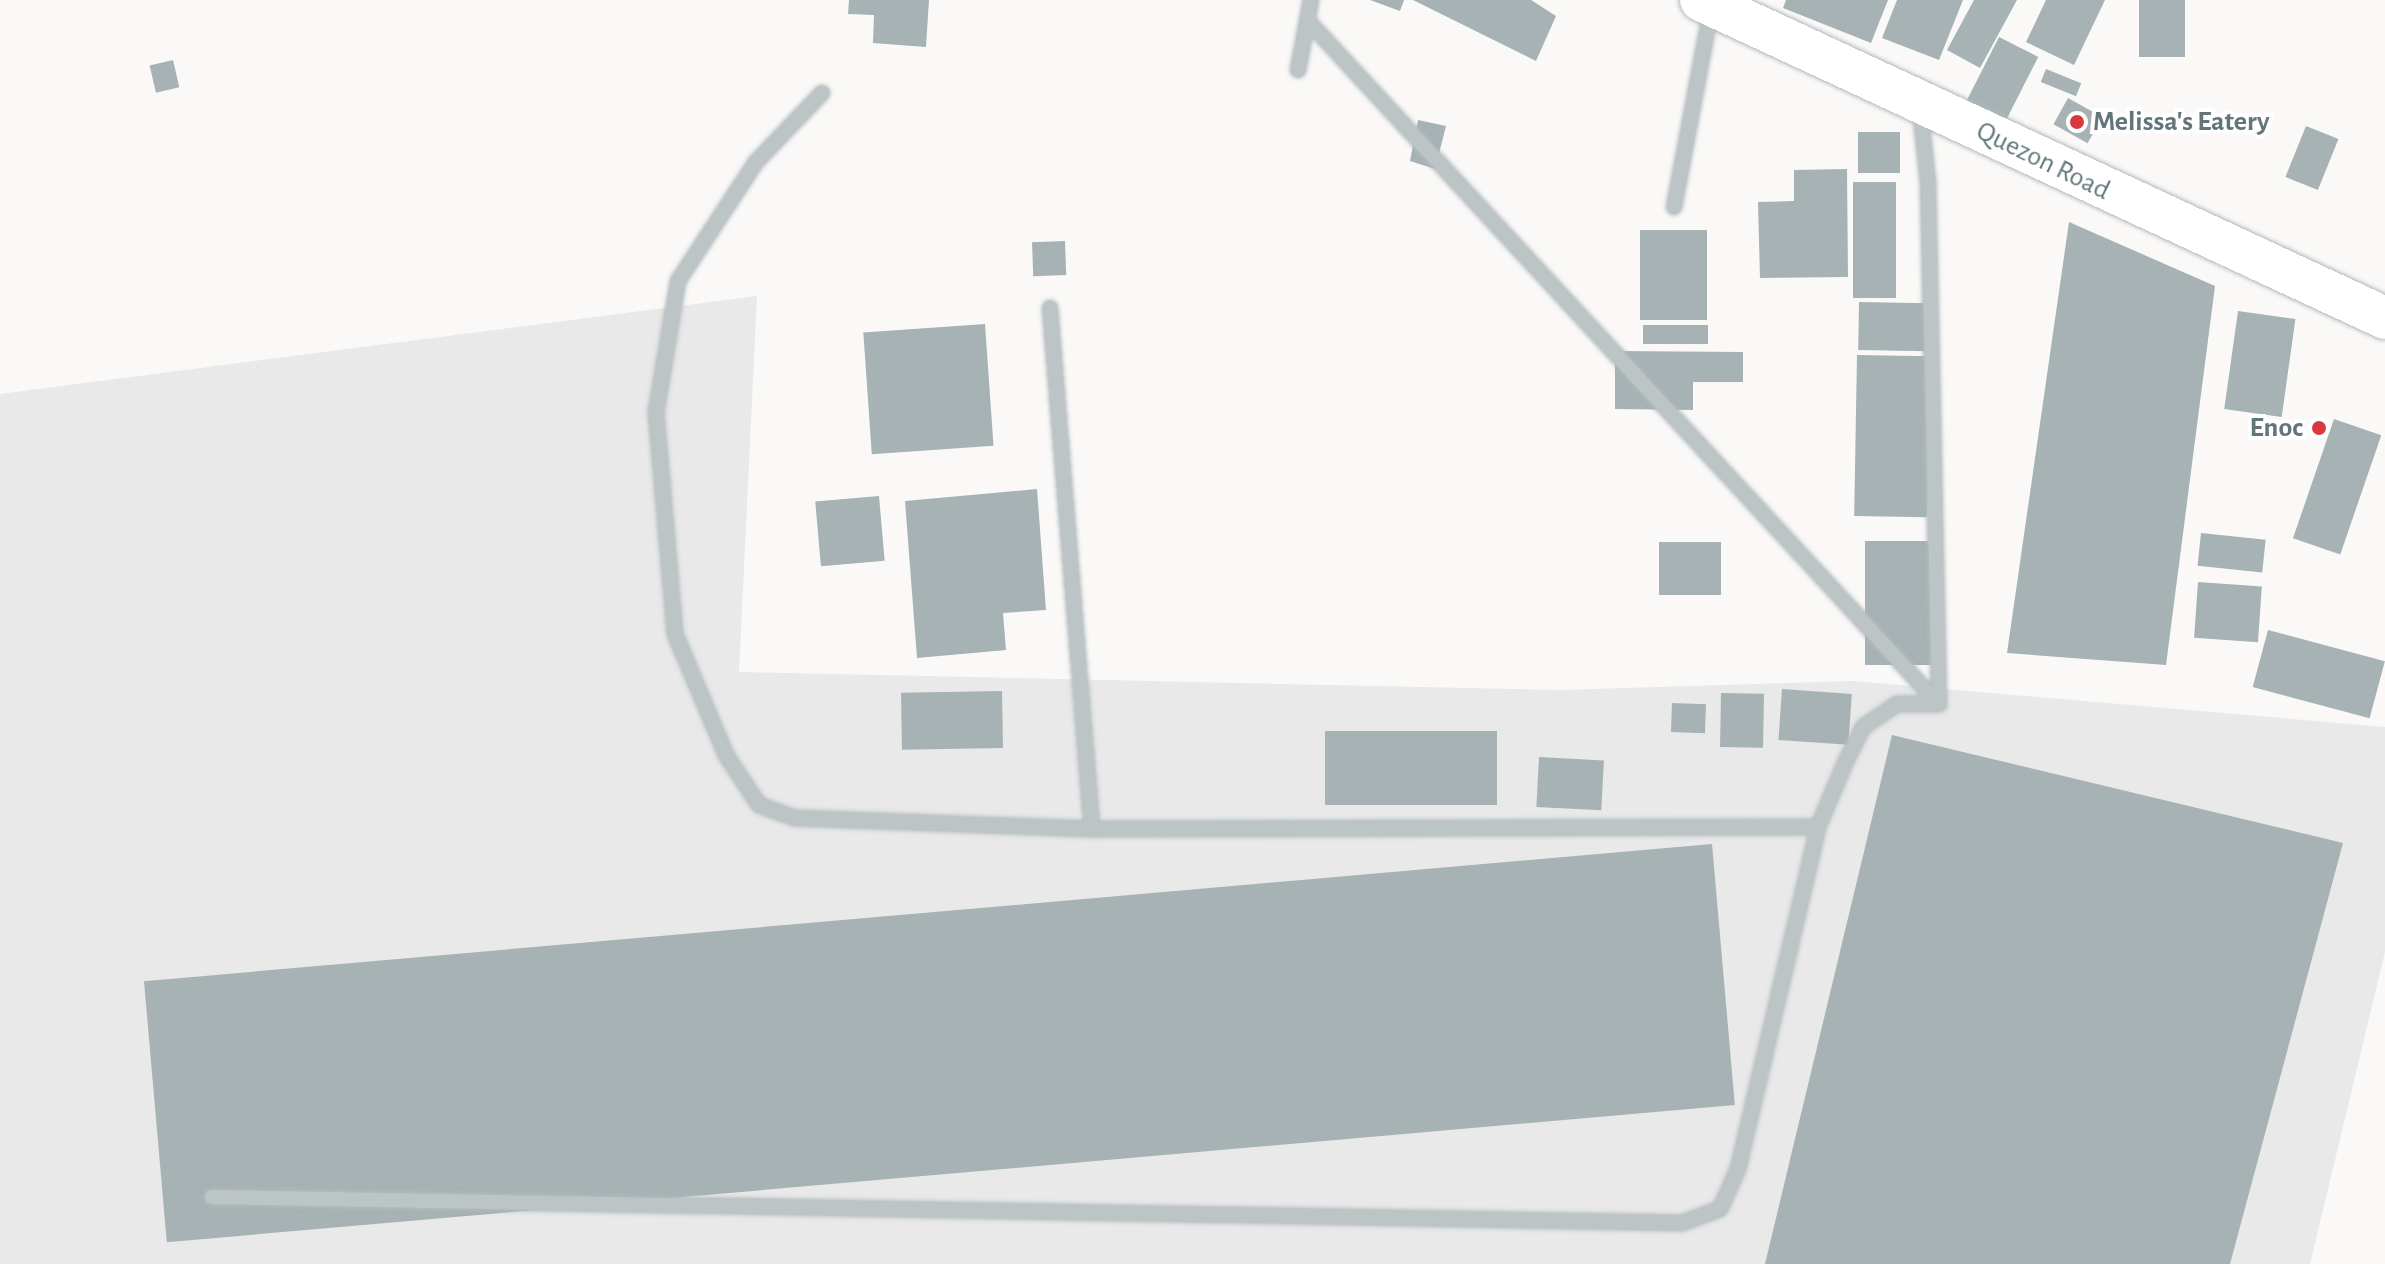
<!DOCTYPE html>
<style>
body{margin:0}
#map{position:relative;width:2385px;height:1264px;overflow:hidden;background:#faf9f8;font-family:"Alegreya Sans",sans-serif}
div>[style]{position:absolute}
[style*='--x']{left:calc(var(--x)*1px);top:calc(var(--y)*1px);width:calc(var(--w)*1px);rotate:calc(var(--a)*1deg)}
.built>*{inset:0;background:#e8e9e8}
.building>*{inset:0;background:#a6b2b4;transform-origin:0 0}
.roads{filter:drop-shadow(0 0 2px #b2babc) drop-shadow(0 0 2px #b2babc)}
.service>*{height:14px;margin:-7px;padding:0 7px;transform-origin:7px;border-radius:7px;background:#bdc4c5}
.secondary>*{height:42px;margin:-21px;padding:0 21px;transform-origin:21px;border-radius:21px;background:#fff}
.dots>*{width:22px;height:22px;translate:-50% -50%;box-sizing:border-box;border:4px solid #fff;border-radius:50%}
span{translate:-50% -50%;white-space:nowrap;text-align:center;line-height:1.15;-webkit-text-stroke:8px #fff;paint-order:stroke}
.poi-label{font-size:28px;color:#62767a;font-weight:700}
.left{translate:0 -50%;text-align:left}
.right{translate:-100% -50%;text-align:right}
.street-label{font-size:28px;color:#62767a}
</style>
<div id="map">
<div class="built">
<div style="clip-path:polygon(757px 296px,739px 672px,1560px 690px,1853px 681px,2385px 727px,2385px 952px,2310px 1264px,0 1264px,0 394px)"></div>
</div>
<div class="building">
<div style="clip-path:polygon(849px 0,929px 0,926px 47px,873px 43px,874px 15px,848px 14px)"></div>
<div style="clip-path:polygon(1370px 0,1404px 0,1400px 11px)"></div>
<div style="clip-path:polygon(1413px 0,1531px 0,1556px 16px,1536px 61px)"></div>
<div style="clip-path:polygon(1786px 0,1888px 0,1871px 43px,1783px 8px)"></div>
<div style="clip-path:polygon(1897px 0,1963px 0,1939px 60px,1882px 38px)"></div>
<div style="clip-path:polygon(1974px 0,2017px 0,1980px 68px,1947px 50px)"></div>
<div style="clip-path:polygon(2046px 0,2105px 0,2074px 65px,2026px 42px)"></div>
<div style="left:2139px;top:0;width:46px;height:57px"></div>
<div style="left:1999px;top:37px;width:44px;height:72px;rotate:27deg"></div>
<div style="left:173px;top:60px;width:28px;height:24px;rotate:77deg"></div>
<div style="left:2046px;top:69px;width:38px;height:14px;rotate:22deg"></div>
<div style="left:2068px;top:98px;width:39px;height:30px;rotate:29deg"></div>
<div style="clip-path:polygon(1418px 120px,1446px 126px,1435px 169px,1410px 161px)"></div>
<div style="left:2306px;top:126px;width:35px;height:55px;rotate:22deg"></div>
<div style="left:1858px;top:132px;width:42px;height:41px"></div>
<div style="clip-path:polygon(1847px 169px,1848px 277px,1760px 278px,1758px 202px,1794px 201px,1794px 170px)"></div>
<div style="left:1896px;top:182px;width:116px;height:43px;rotate:90deg"></div>
<div style="clip-path:polygon(2069px 222px,2215px 286px,2166px 665px,2007px 653px)"></div>
<div style="left:1640px;top:230px;width:67px;height:90px"></div>
<div style="left:1065px;top:241px;width:34px;height:33px;rotate:88deg"></div>
<div style="left:1859px;top:302px;width:69px;height:48px;rotate:1deg"></div>
<div style="left:2238px;top:311px;width:58px;height:99px;rotate:8deg"></div>
<div style="left:985px;top:324px;width:122px;height:122px;rotate:86deg"></div>
<div style="left:1643px;top:325px;width:65px;height:19px"></div>
<div style="clip-path:polygon(1615px 351px,1743px 352px,1743px 382px,1693px 382px,1693px 410px,1615px 409px)"></div>
<div style="left:1857px;top:355px;width:73px;height:161px;rotate:1deg"></div>
<div style="left:2334px;top:419px;width:50px;height:126px;rotate:19deg"></div>
<div style="clip-path:polygon(1037px 489px,1046px 610px,1003px 613px,1006px 650px,917px 658px,905px 501px)"></div>
<div style="left:879px;top:496px;width:65px;height:64px;rotate:85deg"></div>
<div style="left:2201px;top:533px;width:65px;height:33px;rotate:6deg"></div>
<div style="left:1865px;top:541px;width:68px;height:124px"></div>
<div style="left:1721px;top:542px;width:53px;height:62px;rotate:90deg"></div>
<div style="left:2198px;top:582px;width:64px;height:56px;rotate:4deg"></div>
<div style="left:2268px;top:630px;width:121px;height:59px;rotate:15deg"></div>
<div style="left:1782px;top:689px;width:70px;height:51px;rotate:4deg"></div>
<div style="left:1002px;top:691px;width:57px;height:101px;rotate:89deg"></div>
<div style="left:1721px;top:693px;width:43px;height:54px;rotate:1deg"></div>
<div style="left:1672px;top:703px;width:34px;height:29px;rotate:2deg"></div>
<div style="left:1325px;top:731px;width:172px;height:74px"></div>
<div style="clip-path:polygon(1892px 735px,2343px 843px,2230px 1264px,1765px 1264px)"></div>
<div style="left:1539px;top:757px;width:65px;height:50px;rotate:3deg"></div>
<div style="left:1712px;top:844px;width:262px;height:1574px;rotate:85deg"></div>
</div>
<div class="roads">
<div class="service">
<div style="--x:1308;--y:21;--w:930;--a:47.27"></div>
<div style="--x:1298;--y:70;--w:71;--a:-79.5"></div>
<div style="--x:822;--y:93;--w:95;--a:133.7"></div>
<div style="--x:756;--y:162;--w:142;--a:123.2"></div>
<div style="--x:678;--y:281;--w:133;--a:99.5"></div>
<div style="--x:656;--y:412;--w:223;--a:85.1"></div>
<div style="--x:675;--y:634;--w:131;--a:67.1"></div>
<div style="--x:726;--y:755;--w:60;--a:56.6"></div>
<div style="--x:759;--y:805;--w:38;--a:20"></div>
<div style="--x:795;--y:818;--w:297;--a:2.1"></div>
<div style="--x:1092;--y:829;--w:726;--a:-0.16"></div>
<div style="--x:1674;--y:207;--w:200;--a:-79.4"></div>
<div style="--x:1050;--y:308;--w:523;--a:85.39"></div>
<div style="--x:212;--y:1197;--w:1470;--a:1.01"></div>
<div style="--x:1682;--y:1223;--w:40;--a:-20.2"></div>
<div style="--x:1720;--y:1209;--w:44;--a:-65.8"></div>
<div style="--x:1738;--y:1169;--w:351;--a:-76.8"></div>
<div style="--x:1818;--y:827;--w:72;--a:-67"></div>
<div style="--x:1846;--y:761;--w:38;--a:-63"></div>
<div style="--x:1863;--y:727;--w:41;--a:-34.1"></div>
<div style="--x:1897;--y:704;--w:42;--a:0"></div>
<div style="--x:1939;--y:704;--w:522;--a:-91.21"></div>
<div style="--x:1928;--y:182;--w:74;--a:-96.2"></div>
</div>
<div class="secondary">
<div style="--x:1701;--y:0;--w:754;--a:24.93"></div>
</div>
</div>
<div class="dots">
<div style="left:2077px;top:122px;background:#d73b40"></div>
<div style="left:2319px;top:428px;background:#d73b40"></div>
</div>
<div class="poi-label">
<span class="left" style="left:2093px;top:122px">Melissa's Eatery</span>
<span class="right" style="left:2303px;top:428px">Enoc</span>
</div>
<div class="street-label">
<span style="left:2043px;top:161px;rotate:26deg">Quezon Road</span>
</div>
</div>
